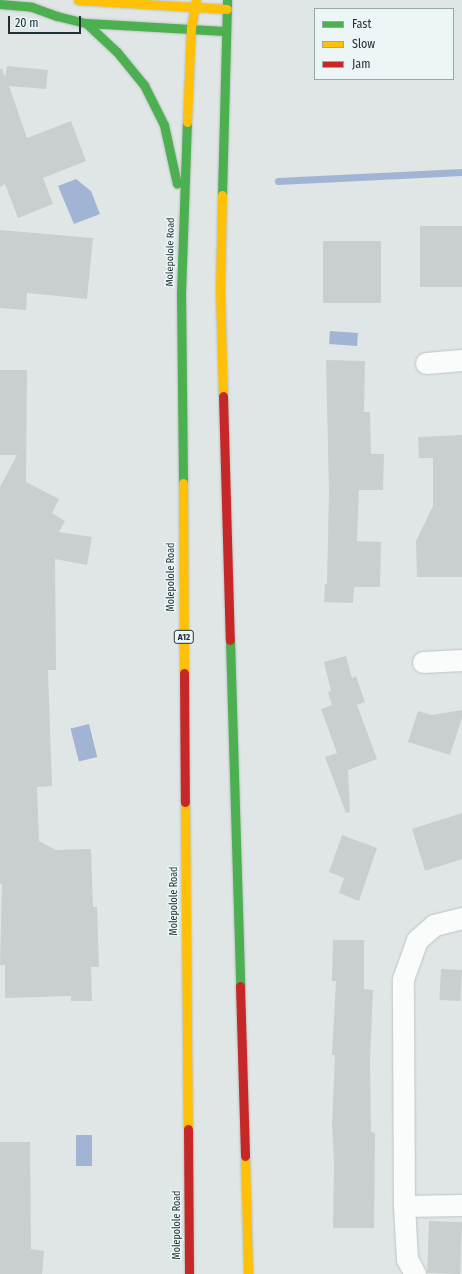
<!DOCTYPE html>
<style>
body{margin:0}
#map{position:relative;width:462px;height:1274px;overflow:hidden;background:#e0e6e6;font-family:"Fira Sans Condensed",sans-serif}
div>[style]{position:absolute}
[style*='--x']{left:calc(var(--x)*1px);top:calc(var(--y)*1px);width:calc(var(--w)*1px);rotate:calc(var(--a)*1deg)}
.water>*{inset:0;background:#a1b4d4;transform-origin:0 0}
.stream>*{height:7px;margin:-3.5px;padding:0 3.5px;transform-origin:3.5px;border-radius:3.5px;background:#a1b4d4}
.building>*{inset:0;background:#c9cecf;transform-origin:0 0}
.roads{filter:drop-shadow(0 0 1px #bfc4c5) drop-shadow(0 0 1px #bfc4c5)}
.street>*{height:21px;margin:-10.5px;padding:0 10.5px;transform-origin:10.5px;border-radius:10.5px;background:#fafbfb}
.fast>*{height:9px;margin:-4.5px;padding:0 4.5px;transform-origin:4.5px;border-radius:4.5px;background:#4caf50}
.slow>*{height:9px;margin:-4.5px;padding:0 4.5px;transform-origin:4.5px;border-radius:4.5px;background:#ffc107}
.jam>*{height:9px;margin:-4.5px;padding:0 4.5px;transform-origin:4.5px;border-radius:4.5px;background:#c62828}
span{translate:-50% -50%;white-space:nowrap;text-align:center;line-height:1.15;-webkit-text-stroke:3px #edf6f6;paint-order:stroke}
.shield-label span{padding:1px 3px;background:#edf6f6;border:1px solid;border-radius:3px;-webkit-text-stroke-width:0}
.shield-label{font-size:9px;color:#203238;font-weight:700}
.street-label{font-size:10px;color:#203238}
.legend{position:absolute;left:314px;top:8px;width:140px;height:72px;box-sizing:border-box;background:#edf6f6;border:1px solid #9ba8aa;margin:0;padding:5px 7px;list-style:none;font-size:12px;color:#203238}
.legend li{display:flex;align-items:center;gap:8px;height:20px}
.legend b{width:20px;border:1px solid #9ba8aa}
.scale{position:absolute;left:8px;top:16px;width:73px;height:18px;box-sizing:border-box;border:2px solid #203238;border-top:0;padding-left:5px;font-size:12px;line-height:14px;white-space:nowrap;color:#203238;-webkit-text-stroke:3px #edf6f6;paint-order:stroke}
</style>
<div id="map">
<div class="water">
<div style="clip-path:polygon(76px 179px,91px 191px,100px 214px,74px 224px,58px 186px)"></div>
<div style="left:330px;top:331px;width:28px;height:13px;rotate:4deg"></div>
<div style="left:89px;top:724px;width:34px;height:19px;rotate:76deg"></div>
<div style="left:76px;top:1135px;width:16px;height:31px"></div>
</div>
<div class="stream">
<div style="--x:278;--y:181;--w:184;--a:-2.8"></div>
</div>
<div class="building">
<div style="clip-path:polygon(7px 66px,48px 70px,46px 89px,9px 86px,27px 138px,71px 121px,86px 161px,43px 178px,53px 204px,18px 218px,5px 184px,0 187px,0 69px,2px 69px,5px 77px)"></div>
<div style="left:462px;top:226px;width:61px;height:42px;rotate:90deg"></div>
<div style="clip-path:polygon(0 230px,93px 238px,87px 299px,27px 293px,26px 310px,0 308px)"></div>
<div style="left:323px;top:241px;width:58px;height:62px"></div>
<div style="clip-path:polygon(326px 360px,365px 361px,364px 412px,370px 412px,371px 454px,384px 454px,383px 490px,359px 490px,357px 541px,381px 542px,380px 587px,354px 587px,353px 603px,324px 602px,325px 584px,327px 584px,329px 491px)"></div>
<div style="clip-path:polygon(0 370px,27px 370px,26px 482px,59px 499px,52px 513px,65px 521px,59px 532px,92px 537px,87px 565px,55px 559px,56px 670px,48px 670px,52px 786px,37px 787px,39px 841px,56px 850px,91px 849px,93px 907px,97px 907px,99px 967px,91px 967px,92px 1001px,71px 1001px,71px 996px,5px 998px,5px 965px,0 965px,2px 884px,0 884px,0 487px,17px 455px,0 455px)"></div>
<div style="clip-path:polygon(462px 435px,462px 577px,417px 577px,416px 541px,433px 506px,433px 458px,419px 458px,418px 437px)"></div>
<div style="clip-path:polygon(346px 656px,352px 678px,356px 676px,365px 702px,357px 705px,377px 759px,348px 770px,350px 812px,346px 813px,325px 757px,337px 753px,321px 709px,332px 705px,328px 692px,331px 691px,324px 662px)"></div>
<div style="clip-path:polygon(462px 710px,462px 718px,450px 755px,408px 742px,418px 711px,431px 715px)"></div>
<div style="clip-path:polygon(462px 813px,462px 859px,425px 871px,412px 829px)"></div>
<div style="clip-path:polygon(342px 835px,377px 848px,359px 901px,339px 893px,344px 878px,329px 872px)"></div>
<div style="clip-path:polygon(333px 940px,364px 940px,364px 989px,373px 990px,370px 1060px,371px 1132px,375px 1133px,374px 1228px,333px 1228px,334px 1163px,332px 1125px,335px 1055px,332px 1055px,336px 981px,332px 981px)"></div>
<div style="left:441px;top:969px;width:21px;height:31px;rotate:3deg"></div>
<div style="clip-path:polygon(0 1142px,30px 1142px,31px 1249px,44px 1251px,42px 1274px,0 1274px)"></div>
<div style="left:429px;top:1221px;width:33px;height:52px;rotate:2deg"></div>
</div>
<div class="roads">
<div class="street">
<div style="--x:426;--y:363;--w:36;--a:-5"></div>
<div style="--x:423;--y:662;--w:39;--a:-3"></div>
<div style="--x:404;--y:1206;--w:58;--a:-1"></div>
<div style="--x:415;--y:1274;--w:17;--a:-118"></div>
<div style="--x:407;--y:1259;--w:53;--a:-93.2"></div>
<div style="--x:404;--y:1206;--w:227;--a:-90.3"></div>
<div style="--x:403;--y:979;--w:41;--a:-70.3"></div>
<div style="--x:417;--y:940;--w:23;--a:-41"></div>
<div style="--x:434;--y:925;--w:29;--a:-14"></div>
</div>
<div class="fast">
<div style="--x:0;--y:4;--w:32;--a:5"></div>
<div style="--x:32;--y:7;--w:27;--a:20"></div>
<div style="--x:57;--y:16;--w:30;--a:14"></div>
<div style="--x:86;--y:23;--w:139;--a:3.3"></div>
<div style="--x:86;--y:23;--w:42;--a:43.1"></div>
<div style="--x:117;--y:52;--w:43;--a:50.7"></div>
<div style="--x:144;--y:85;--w:45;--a:63.4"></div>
<div style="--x:164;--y:125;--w:60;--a:77.6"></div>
<div style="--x:222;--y:195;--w:195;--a:-88.5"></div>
<div style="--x:183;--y:483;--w:190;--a:-90.6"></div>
<div style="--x:181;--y:293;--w:171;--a:-88"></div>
<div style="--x:230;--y:640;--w:346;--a:88.3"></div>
</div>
<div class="slow">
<div style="--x:78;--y:0;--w:149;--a:3.5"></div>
<div style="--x:128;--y:3;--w:7;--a:-27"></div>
<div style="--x:187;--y:122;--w:94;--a:-87.6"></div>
<div style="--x:191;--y:28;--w:28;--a:-80"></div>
<div style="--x:222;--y:195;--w:95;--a:91.2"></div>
<div style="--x:220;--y:290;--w:106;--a:88.4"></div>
<div style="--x:183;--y:483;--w:190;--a:89.7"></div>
<div style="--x:185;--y:802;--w:327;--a:89.5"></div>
<div style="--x:245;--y:1156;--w:118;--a:88.5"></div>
</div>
<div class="jam">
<div style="--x:223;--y:396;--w:244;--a:88.4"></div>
<div style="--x:184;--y:673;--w:129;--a:89.6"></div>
<div style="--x:240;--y:986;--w:170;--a:88.3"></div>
<div style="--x:188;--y:1129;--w:145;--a:89.6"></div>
</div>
</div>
<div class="shield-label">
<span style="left:184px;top:637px">A12</span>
</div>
<div class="street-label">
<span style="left:171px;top:252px;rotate:-89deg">Molepolole Road</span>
<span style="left:172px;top:577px;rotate:-90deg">Molepolole Road</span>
<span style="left:175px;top:901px;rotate:-90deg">Molepolole Road</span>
<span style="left:178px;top:1225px;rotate:-90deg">Molepolole Road</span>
</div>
<ul class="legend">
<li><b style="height:5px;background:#4caf50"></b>Fast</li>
<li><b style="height:5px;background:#ffc107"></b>Slow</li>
<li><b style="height:5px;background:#c62828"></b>Jam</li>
</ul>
<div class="scale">20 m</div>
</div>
